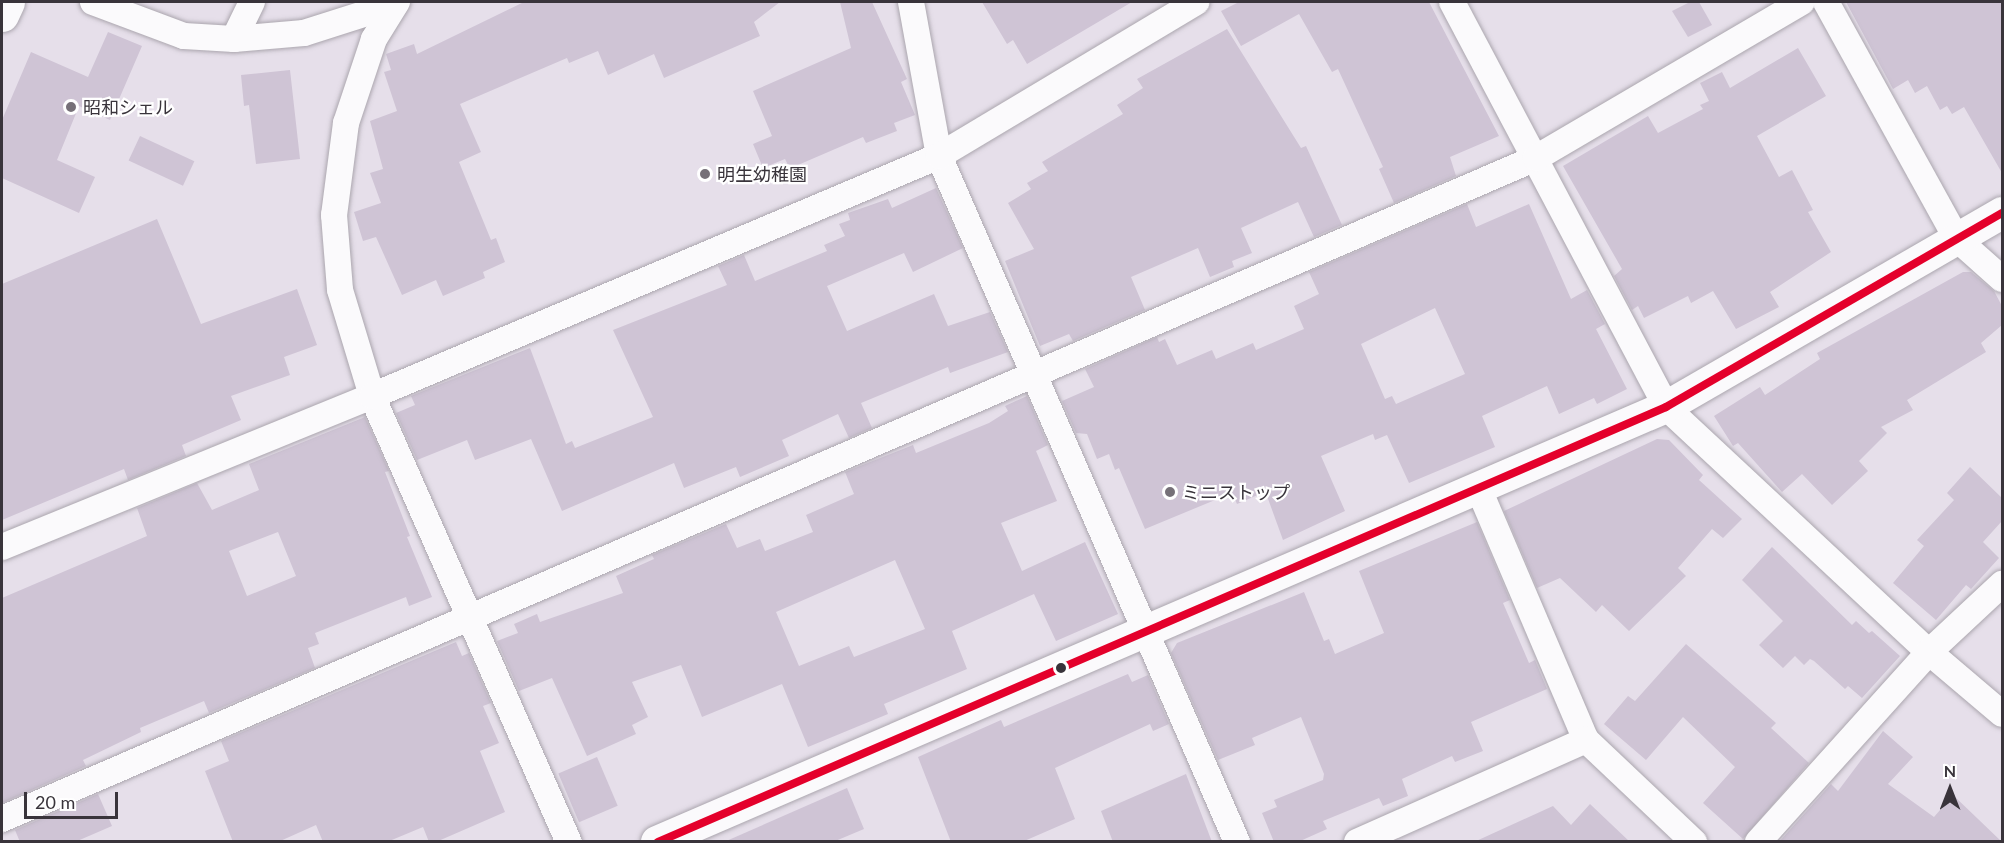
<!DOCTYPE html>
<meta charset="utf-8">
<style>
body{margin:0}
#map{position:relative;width:2004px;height:843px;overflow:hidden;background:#e6dfea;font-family:Lato,"Noto Sans JP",sans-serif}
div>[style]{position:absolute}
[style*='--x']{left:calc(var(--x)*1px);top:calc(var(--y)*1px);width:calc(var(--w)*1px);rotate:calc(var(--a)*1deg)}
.building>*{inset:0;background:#cfc4d5;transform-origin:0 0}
.roads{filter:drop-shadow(0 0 2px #aba6ae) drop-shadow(0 0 2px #aba6ae)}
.minor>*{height:26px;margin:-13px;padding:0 13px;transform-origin:13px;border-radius:13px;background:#fbfafc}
.tertiary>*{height:32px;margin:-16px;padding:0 16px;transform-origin:16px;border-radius:16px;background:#fbfafc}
.primary>*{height:33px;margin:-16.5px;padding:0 16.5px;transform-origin:16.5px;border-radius:16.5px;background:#fbfafc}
.bus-1>*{height:8px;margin:-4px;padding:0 4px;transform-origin:4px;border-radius:4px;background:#e4002b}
.dots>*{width:16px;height:16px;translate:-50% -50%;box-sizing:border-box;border:3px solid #fff;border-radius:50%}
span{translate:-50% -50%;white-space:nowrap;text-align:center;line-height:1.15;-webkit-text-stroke:4.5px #fff;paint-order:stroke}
.poi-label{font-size:18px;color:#39343b}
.left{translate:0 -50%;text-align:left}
.frame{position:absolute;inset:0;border:3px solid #39343b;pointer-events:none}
.north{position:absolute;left:1920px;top:759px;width:60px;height:60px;-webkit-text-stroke:4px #fff;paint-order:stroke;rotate:0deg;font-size:16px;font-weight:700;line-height:24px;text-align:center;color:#39343b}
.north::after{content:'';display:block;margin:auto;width:21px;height:27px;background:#39343b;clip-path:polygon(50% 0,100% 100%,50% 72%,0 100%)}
.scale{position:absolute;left:24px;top:792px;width:94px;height:27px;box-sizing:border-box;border:3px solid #39343b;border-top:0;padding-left:8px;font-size:18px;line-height:21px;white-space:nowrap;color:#39343b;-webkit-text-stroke:4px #fff;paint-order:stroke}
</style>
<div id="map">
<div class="building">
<div style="clip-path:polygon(524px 2px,780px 2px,754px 22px,760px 36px,664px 78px,654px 54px,608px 75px,598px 51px,569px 63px,567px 58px,460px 104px,481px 152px,459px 162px,491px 240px,496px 238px,505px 262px,483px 272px,485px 278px,443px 296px,436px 280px,402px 295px,376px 237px,363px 241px,354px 212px,381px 203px,370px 173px,383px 169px,370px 121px,397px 111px,384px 72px,391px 70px,386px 54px,414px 44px,417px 54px)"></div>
<div style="clip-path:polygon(840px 2px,872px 2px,907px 79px,901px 82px,915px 115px,894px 123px,897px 131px,866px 143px,863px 137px,798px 165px,789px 167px,785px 159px,763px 168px,753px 144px,772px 136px,753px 91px,851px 48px)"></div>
<div style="clip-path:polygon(982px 2px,1132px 2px,1027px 64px,1013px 40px,1007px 44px)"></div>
<div style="clip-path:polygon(1239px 2px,1429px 2px,1499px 136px,1450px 157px,1456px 176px,1394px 203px,1379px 169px,1383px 167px,1338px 69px,1332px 72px,1299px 14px,1241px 46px,1221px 11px)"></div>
<div style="clip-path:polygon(1690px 2px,1699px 2px,1712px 25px,1688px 37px,1672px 11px)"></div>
<div style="clip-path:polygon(1846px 2px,2002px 2px,2002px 173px,1964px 107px,1952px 114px,1947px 106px,1940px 110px,1927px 86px,1915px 93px,1908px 80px,1893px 89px)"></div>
<div style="clip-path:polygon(1227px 29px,1301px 148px,1306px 146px,1342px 225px,1314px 237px,1298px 202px,1241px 228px,1252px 253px,1232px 261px,1234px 267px,1210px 277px,1198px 248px,1131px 277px,1145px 310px,1073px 341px,1069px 334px,1040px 346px,1005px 261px,1034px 249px,1008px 203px,1031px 189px,1027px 183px,1048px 171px,1042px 162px,1123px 114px,1117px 105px,1143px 88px,1137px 79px)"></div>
<div style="clip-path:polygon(108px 32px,142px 46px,110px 120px,79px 106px,57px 160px,95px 177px,79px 213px,2px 178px,2px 120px,31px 52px,88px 77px)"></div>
<div style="clip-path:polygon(1798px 48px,1826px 96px,1757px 136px,1779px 177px,1792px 170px,1813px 210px,1808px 212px,1831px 252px,1770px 292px,1779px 307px,1736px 329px,1713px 291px,1691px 303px,1688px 296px,1644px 318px,1638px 306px,1632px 310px,1614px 276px,1622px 269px,1563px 166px,1648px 116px,1658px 133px,1703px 109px,1700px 105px,1709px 101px,1700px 83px,1722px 72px,1730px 88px)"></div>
<div style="clip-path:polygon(290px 70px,300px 159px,256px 164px,249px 105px,244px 106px,241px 75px)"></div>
<div style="left:140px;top:136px;width:60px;height:27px;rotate:25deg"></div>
<div style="clip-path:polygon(936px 188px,963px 248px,913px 272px,904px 253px,827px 286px,847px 331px,934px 294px,948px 326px,990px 312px,1008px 352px,950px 373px,948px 367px,861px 403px,872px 428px,849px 438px,838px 414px,782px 440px,789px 456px,740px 477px,736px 467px,684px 488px,674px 463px,562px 511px,531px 439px,475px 460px,467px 440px,417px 460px,396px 413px,415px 405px,411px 396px,530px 348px,566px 444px,572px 441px,575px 448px,653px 417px,613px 330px,727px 285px,718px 266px,744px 255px,755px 281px,827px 251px,824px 245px,845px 236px,839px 224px,850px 220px,848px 213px,888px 199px,892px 208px)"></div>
<div style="clip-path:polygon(evenodd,1467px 204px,1476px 227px,1529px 204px,1571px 299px,1587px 290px,1605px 324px,1596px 329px,1627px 389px,1597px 404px,1594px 398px,1559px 414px,1547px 386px,1482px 416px,1495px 447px,1409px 483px,1387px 435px,1375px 440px,1373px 434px,1321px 456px,1345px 511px,1283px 540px,1267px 496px,1261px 498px,1260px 494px,1237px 504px,1232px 493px,1145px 529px,1119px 468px,1115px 470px,1109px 454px,1097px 459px,1087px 434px,1076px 433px,1062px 401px,1094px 387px,1085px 369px,1157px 337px,1159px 342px,1165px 339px,1177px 365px,1212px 350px,1216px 359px,1253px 343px,1256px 350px,1304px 329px,1294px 306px,1319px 294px,1309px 272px,1467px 204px,1435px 308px,1465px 374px,1396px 404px,1392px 396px,1385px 399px,1361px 344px,1435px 308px)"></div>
<div style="clip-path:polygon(157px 219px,201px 324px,297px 289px,317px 345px,284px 357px,290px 375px,231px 396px,241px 420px,182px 445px,186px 456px,128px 480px,124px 469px,2px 520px,2px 284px)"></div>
<div style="clip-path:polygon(1963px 272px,1971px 272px,1994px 291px,2002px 306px,2002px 325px,1981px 343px,1986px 352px,1907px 400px,1913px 410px,1881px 427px,1887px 433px,1859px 461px,1868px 471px,1832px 505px,1802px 474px,1782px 492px,1738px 443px,1733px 446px,1714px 416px,1760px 387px,1765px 395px,1820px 359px,1817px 353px)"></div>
<div style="clip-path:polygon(evenodd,1027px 396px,1048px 445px,1036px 451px,1057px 501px,1001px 523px,1022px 571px,1085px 542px,1118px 614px,1056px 641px,1034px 594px,952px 631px,967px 669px,884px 704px,888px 714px,808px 747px,782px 684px,702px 717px,681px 665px,632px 682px,648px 717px,632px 725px,636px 734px,587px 756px,552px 678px,519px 691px,497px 641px,518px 633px,514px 624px,537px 614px,540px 622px,623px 593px,616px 576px,654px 559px,652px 555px,726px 524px,737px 548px,760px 539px,765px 551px,813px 532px,806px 515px,854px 494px,845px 472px,913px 445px,916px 453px,989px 423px,1008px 411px,1005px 406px,1027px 396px,895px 560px,925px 629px,854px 657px,849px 646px,799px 666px,776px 612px,895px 560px)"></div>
<div style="clip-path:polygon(evenodd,365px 417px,389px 471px,385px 472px,410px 536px,407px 537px,432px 597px,409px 606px,406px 597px,315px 633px,319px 644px,308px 648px,315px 668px,209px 713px,204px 701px,140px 728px,141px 732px,83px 760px,86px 766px,2px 803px,2px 598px,147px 536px,137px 508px,197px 483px,212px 510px,259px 490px,249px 464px,365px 417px,278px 532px,296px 576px,247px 596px,229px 551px,278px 532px)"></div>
<div style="clip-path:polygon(1657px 439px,1669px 440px,1703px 475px,1699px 480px,1742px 519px,1723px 538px,1712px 529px,1678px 568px,1686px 576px,1629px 631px,1602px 605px,1596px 612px,1560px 578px,1537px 588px,1504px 511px)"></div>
<div style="clip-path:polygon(1970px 467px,2002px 498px,2002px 521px,1983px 542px,1999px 558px,1971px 589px,1966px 585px,1936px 620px,1893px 583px,1924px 546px,1917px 540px,1954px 500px,1947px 493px)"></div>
<div style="clip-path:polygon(1477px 522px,1510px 600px,1503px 603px,1529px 663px,1535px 660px,1547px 689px,1471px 722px,1483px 751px,1455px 762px,1452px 756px,1402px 779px,1408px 796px,1383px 806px,1379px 798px,1323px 821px,1327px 829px,1298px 842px,1274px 842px,1262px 813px,1277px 807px,1274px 800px,1323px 780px,1324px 774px,1301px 717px,1252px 738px,1255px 745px,1218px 760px,1171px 653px,1177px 643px,1304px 592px,1324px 641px,1329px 639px,1335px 654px,1384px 633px,1359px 571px)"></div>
<div style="clip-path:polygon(1772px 547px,1852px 625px,1856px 621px,1869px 633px,1872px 631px,1900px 656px,1862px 698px,1848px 686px,1845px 689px,1814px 661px,1810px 659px,1804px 665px,1795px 656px,1783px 668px,1759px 645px,1783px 621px,1742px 580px)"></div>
<div style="clip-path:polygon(456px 642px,462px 656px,469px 653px,491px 703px,483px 706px,499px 743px,480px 751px,505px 812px,436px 842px,429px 842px,423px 827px,387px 842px,323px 842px,316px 825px,278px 842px,233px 842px,205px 771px,229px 761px,221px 741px)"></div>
<div style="clip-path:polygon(1686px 644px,1776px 723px,1771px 728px,1809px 763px,1743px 839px,1703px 803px,1735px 767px,1683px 717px,1646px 760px,1604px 724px,1628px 696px,1635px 701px)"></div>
<div style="clip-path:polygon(1128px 674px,1132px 682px,1148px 675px,1169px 724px,1153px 731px,1150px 724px,1055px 768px,1075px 819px,1022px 842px,951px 842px,918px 757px,1001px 720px,1004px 727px)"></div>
<div style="clip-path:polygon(1883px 731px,1913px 757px,1888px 784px,1934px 817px,1953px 795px,2002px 842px,1779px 842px,1831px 784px,1838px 791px)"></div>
<div style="left:597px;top:757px;width:53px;height:42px;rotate:67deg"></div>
<div style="clip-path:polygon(1186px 774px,1212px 842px,1113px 842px,1101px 811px)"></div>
<div style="clip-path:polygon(847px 788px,864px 829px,833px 842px,724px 842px)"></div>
<div style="clip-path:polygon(98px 794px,112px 826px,75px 842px,20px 842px,15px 830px)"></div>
<div style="clip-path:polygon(1590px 804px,1630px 842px,1474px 842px,1553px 806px,1571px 825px)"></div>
</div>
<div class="roads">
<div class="minor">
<div style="--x:93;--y:2;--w:97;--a:20.5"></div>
<div style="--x:184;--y:36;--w:50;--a:3.4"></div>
<div style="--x:234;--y:39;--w:70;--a:-4.9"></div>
<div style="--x:304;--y:33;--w:96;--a:-17.7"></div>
<div style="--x:397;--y:2;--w:44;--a:121.9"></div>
<div style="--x:374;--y:39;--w:89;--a:108.4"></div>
<div style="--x:346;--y:123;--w:93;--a:97.4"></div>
<div style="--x:334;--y:215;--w:75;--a:85.4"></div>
<div style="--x:340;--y:290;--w:111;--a:73.2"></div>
<div style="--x:372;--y:396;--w:488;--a:66.2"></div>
<div style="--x:911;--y:2;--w:157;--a:79.7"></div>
<div style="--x:939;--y:156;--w:748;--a:66.52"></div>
<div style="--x:1452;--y:2;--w:458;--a:62.1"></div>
<div style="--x:1666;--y:407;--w:359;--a:43"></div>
<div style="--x:1929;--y:652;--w:96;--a:40.3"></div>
<div style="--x:1826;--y:2;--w:271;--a:61.1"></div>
<div style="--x:1957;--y:239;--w:60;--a:41.6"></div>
<div style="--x:234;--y:39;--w:41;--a:-64.1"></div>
<div style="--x:1478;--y:487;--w:275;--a:66.9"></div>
<div style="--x:1586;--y:740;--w:149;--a:43.4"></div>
<div style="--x:2;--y:547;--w:400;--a:-22.2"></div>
<div style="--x:372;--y:396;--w:616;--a:-22.94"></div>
<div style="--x:939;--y:156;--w:300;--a:-30.9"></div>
<div style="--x:2;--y:819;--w:1670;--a:-23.31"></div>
<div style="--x:1536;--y:158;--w:308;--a:-30.4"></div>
<div style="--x:1357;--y:842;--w:251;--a:-24"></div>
<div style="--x:1758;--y:842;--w:256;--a:-48"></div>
<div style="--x:1929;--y:652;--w:100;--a:-43"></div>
</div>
<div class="tertiary">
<div style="--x:657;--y:842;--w:1099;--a:-23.32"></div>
<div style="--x:1666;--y:407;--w:388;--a:-30"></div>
</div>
<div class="primary">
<div style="--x:2;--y:15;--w:14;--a:-65"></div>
</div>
</div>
<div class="bus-1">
<div style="--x:658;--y:842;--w:1098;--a:-23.34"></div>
<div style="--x:1666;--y:407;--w:388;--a:-30"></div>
</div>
<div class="dots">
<div style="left:71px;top:107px;background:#767078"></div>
<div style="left:705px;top:174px;background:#767078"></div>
<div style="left:1170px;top:492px;background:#767078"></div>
<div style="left:1061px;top:668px;background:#39343b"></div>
</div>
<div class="poi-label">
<span class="left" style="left:83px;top:107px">昭和シェル</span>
<span class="left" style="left:717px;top:174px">明生幼稚園</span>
<span class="left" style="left:1182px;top:492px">ミニストップ</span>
</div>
<div class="frame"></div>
<div class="north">N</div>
<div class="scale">20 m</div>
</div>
